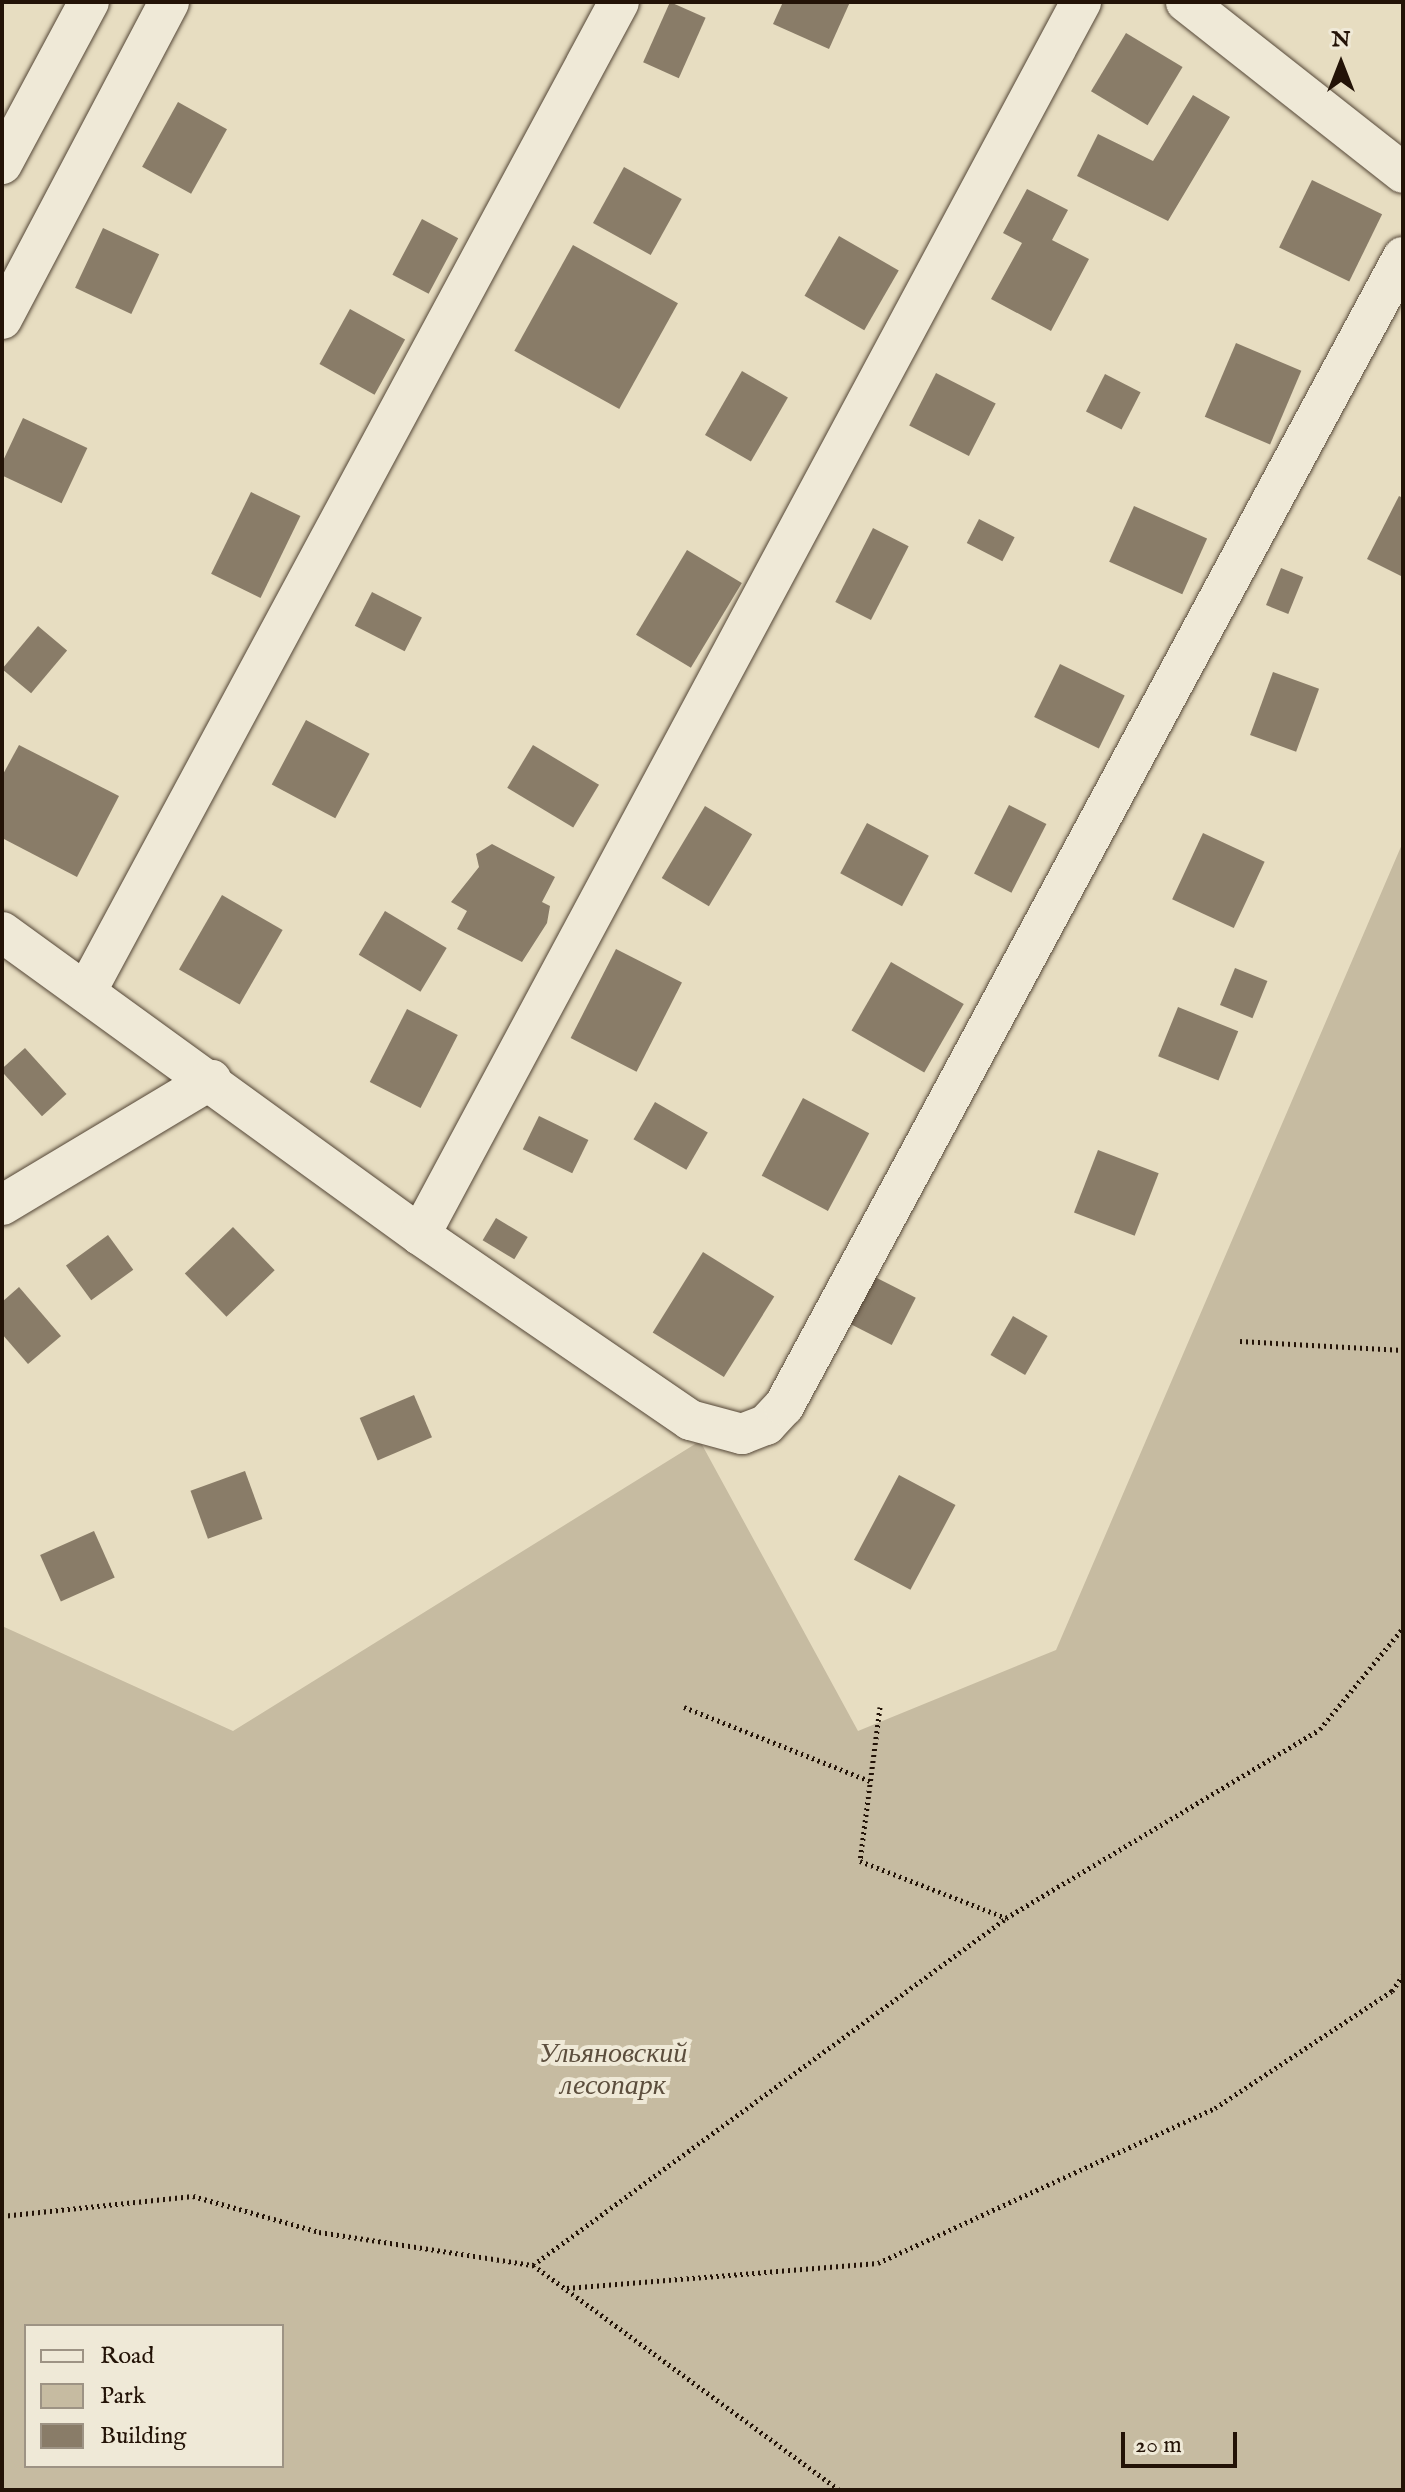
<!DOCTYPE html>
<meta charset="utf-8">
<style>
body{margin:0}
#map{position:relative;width:1405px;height:2492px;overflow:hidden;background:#e7ddc1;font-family:"IM FELL English",serif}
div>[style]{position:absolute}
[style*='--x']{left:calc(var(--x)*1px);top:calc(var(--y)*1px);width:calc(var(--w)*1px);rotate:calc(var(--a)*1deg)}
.green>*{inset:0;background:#c6bba1}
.building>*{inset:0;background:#897c68;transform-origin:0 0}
.path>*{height:5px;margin-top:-2.5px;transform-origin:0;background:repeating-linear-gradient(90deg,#231307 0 2px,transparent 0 6px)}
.roads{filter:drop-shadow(0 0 2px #544636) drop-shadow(0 0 2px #544636)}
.minor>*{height:40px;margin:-20px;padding:0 20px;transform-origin:20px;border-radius:20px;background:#efe9d7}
span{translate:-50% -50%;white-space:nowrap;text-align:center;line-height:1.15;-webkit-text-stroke:8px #efe9d7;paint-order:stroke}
.park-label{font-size:28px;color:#5c4e3d;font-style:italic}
.frame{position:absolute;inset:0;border:4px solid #231307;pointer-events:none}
.legend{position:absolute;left:24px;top:2324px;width:260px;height:144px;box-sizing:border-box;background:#efe9d7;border:2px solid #9d9384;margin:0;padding:10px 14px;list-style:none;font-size:24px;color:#231307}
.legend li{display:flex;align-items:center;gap:16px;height:40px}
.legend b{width:40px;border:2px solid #9d9384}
.north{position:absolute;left:1301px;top:24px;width:80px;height:80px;-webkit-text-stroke:6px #efe9d7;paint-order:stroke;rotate:0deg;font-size:22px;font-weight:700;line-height:32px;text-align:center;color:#231307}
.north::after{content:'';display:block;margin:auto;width:28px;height:36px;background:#231307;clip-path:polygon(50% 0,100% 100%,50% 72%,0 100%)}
.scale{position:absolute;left:1121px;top:2432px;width:116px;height:36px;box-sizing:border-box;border:4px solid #231307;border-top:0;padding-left:10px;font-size:24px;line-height:28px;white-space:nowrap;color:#231307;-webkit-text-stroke:6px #efe9d7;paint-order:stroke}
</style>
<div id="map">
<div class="green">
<div style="clip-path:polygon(evenodd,1403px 842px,1403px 2490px,2px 2490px,2px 1626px,233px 1731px,700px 1441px,858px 1731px,1056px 1650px,1403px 842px,26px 2326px,282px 2326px,282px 2466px,26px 2466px,26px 2326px)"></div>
</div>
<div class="building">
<div style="left:670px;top:2px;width:39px;height:66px;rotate:24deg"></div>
<div style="clip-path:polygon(783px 2px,850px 2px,829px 49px,773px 24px)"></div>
<div style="left:1126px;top:33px;width:66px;height:68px;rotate:31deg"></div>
<div style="clip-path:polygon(1193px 95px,1230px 117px,1168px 221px,1077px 176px,1098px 134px,1153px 161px)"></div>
<div style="left:178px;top:102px;width:56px;height:74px;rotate:29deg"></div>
<div style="left:624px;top:167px;width:66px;height:64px;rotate:29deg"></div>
<div style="left:1312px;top:180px;width:78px;height:75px;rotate:26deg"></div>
<div style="clip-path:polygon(1027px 189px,1068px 210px,1052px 240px,1089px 259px,1051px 331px,991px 299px,1022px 243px,1003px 233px)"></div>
<div style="left:422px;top:219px;width:41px;height:63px;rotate:28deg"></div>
<div style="left:103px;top:228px;width:62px;height:66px;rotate:25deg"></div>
<div style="left:839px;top:236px;width:69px;height:69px;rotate:30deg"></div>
<div style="left:573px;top:245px;width:120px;height:121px;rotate:29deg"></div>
<div style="left:350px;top:309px;width:63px;height:63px;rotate:29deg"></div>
<div style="left:1236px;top:343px;width:71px;height:80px;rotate:23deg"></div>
<div style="left:742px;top:371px;width:53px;height:74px;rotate:30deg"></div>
<div style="left:936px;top:373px;width:67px;height:59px;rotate:27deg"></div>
<div style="left:1105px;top:374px;width:40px;height:42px;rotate:27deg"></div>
<div style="left:23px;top:418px;width:71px;height:61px;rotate:25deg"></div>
<div style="left:251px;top:492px;width:55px;height:91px;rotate:26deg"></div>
<div style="clip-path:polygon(1399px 496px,1403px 498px,1403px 577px,1367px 559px)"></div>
<div style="left:1134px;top:506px;width:80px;height:61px;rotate:24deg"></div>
<div style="left:979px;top:519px;width:40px;height:27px;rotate:27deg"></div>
<div style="left:873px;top:528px;width:40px;height:83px;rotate:27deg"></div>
<div style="left:687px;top:550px;width:64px;height:99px;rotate:31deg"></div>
<div style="left:1281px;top:568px;width:24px;height:40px;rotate:22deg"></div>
<div style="left:372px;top:592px;width:56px;height:38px;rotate:27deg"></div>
<div style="left:38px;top:626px;width:38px;height:56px;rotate:40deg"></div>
<div style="left:1060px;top:664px;width:72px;height:59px;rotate:26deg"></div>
<div style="left:1273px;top:672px;width:49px;height:67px;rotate:20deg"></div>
<div style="left:306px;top:720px;width:72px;height:73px;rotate:28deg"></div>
<div style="clip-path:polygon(19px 745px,119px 796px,77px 877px,2px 838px,2px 776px)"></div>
<div style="left:533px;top:745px;width:77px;height:50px;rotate:31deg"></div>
<div style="left:1009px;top:805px;width:42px;height:77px;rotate:27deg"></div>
<div style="left:705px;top:806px;width:55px;height:84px;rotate:31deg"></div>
<div style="left:867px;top:823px;width:70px;height:57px;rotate:28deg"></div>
<div style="left:1203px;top:833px;width:68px;height:73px;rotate:25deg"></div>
<div style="clip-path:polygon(492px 844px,555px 877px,542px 902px,550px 906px,547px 923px,522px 962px,457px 929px,467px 911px,451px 902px,479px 867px,476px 854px)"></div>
<div style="left:222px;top:895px;width:70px;height:86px;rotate:30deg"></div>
<div style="left:385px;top:911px;width:72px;height:51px;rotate:31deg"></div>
<div style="left:616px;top:949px;width:74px;height:100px;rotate:27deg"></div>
<div style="left:891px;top:962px;width:84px;height:79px;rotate:30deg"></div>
<div style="left:1235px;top:968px;width:35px;height:40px;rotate:22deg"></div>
<div style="left:1178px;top:1007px;width:65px;height:53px;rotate:22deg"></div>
<div style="left:407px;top:1009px;width:57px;height:82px;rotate:27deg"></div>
<div style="left:25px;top:1048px;width:62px;height:33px;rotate:48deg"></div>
<div style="left:803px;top:1098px;width:75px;height:88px;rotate:28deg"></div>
<div style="left:655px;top:1102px;width:61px;height:43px;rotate:30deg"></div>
<div style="left:539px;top:1116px;width:55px;height:37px;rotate:26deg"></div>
<div style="left:1098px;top:1150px;width:65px;height:67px;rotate:21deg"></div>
<div style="left:496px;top:1218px;width:37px;height:26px;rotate:31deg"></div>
<div style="left:233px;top:1227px;width:60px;height:67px;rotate:46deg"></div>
<div style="left:108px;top:1235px;width:43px;height:52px;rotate:54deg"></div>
<div style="left:703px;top:1252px;width:84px;height:95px;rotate:32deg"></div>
<div style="left:873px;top:1276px;width:48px;height:53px;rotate:27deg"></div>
<div style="clip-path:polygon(19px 1287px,61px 1336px,28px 1364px,2px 1334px,2px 1302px)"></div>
<div style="left:1013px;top:1316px;width:40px;height:45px;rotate:30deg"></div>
<div style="left:414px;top:1395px;width:46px;height:59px;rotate:67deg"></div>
<div style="left:245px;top:1471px;width:51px;height:58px;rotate:70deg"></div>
<div style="left:899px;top:1475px;width:64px;height:96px;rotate:28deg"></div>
<div style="left:94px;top:1531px;width:51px;height:59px;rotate:66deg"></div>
</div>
<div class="path">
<div style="--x:1240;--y:1341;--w:163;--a:3.2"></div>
<div style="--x:684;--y:1707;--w:200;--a:21.7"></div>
<div style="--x:880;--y:1707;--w:155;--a:97.4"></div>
<div style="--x:860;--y:1861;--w:157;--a:21.3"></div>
<div style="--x:1006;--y:1918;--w:366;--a:-31"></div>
<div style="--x:1320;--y:1729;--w:131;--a:-50.6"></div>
<div style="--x:2;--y:2216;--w:192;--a:-6"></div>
<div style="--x:193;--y:2196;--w:131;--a:15.9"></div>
<div style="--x:319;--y:2232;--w:217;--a:8.8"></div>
<div style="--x:533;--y:2265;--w:380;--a:36.3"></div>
<div style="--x:533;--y:2265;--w:585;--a:-36.24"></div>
<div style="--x:567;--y:2288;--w:312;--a:-4.6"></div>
<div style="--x:878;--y:2263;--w:371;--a:-24.7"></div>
<div style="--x:1215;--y:2108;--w:212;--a:-33.5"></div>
<div style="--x:1392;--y:1991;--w:19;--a:-55"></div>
</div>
<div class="roads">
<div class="minor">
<div style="--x:1186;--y:2;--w:276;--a:38.2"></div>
<div style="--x:2;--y:164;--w:184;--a:-61.8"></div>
<div style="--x:2;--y:319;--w:358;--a:-62.2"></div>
<div style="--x:2;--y:932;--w:516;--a:35.94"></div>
<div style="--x:420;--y:1235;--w:327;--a:34.4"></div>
<div style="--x:690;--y:1420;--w:54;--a:15.1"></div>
<div style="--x:742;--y:1434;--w:26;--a:-21"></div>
<div style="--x:766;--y:1425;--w:26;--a:-47"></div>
<div style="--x:784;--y:1406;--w:1305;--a:-61.69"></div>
<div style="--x:86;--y:992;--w:1124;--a:-61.7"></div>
<div style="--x:2;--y:1205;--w:244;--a:-30.9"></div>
<div style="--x:420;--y:1235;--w:1399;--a:-61.8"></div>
</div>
</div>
<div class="park-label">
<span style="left:613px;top:2071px">Ульяновский<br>лесопарк</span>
</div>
<div class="frame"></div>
<ul class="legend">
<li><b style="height:10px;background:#efe9d7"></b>Road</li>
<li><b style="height:22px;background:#c6bba1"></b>Park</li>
<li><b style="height:22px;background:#897c68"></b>Building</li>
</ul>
<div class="north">N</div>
<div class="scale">20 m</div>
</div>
